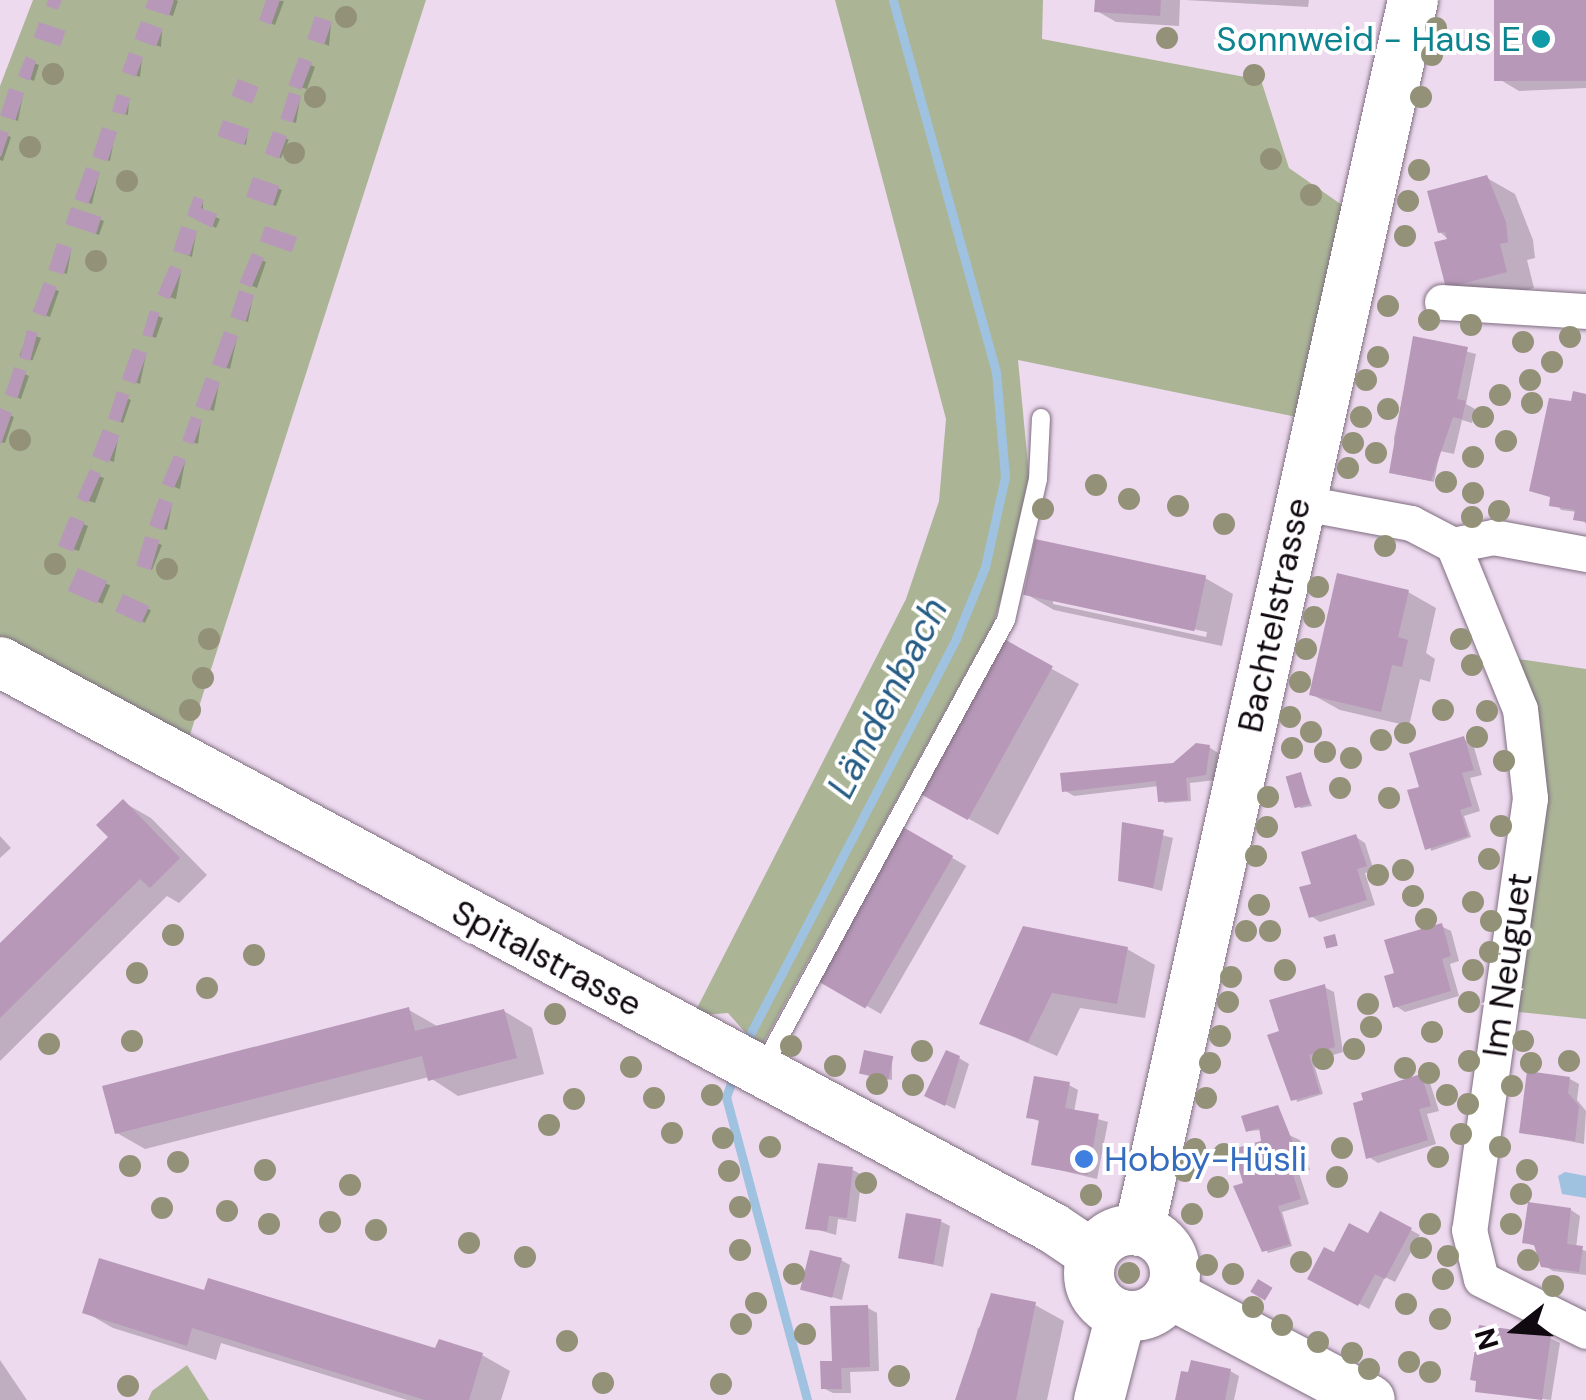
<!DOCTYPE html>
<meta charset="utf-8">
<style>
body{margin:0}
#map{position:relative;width:1586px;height:1400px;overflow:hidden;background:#eedaef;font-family:"DM Sans",sans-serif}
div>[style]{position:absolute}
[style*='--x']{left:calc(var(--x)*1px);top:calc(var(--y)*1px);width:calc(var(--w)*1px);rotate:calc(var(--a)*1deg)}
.green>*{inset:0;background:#abb596}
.water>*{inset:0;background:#9fc2e1}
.shadow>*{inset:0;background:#0003;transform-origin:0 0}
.stream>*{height:9px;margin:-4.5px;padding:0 4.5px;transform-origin:4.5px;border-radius:4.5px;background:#9fc2e1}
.building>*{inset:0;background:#b798b8;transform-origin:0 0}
.roads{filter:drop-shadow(0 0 2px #7f6d80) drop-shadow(0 0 2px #7f6d80)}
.lane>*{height:18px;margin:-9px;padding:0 9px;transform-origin:9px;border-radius:9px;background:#fff}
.street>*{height:35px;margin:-17.5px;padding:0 17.5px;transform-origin:17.5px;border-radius:17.5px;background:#fff}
.secondary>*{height:50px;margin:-25px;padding:0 25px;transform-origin:25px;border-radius:25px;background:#fff}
.secondary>.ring{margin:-25px;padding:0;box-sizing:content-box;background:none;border:50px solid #fff;border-radius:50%}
.trees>*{width:22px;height:22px;margin:-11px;border-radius:50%;background:#939279}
.dots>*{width:28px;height:28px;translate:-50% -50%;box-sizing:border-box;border:5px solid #fff;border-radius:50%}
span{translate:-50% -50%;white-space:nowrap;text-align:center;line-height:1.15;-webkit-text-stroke:8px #fff;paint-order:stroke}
.culture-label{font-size:35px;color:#0d838f}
.right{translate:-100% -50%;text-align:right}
.street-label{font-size:35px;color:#100910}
.shop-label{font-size:35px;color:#366cbe}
.left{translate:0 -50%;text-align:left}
.water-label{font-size:38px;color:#265c85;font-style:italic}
.north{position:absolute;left:1466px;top:1280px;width:100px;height:100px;-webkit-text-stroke:8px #fff;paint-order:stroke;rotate:253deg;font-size:28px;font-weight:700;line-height:40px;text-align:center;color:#100910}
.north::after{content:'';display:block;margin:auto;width:35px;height:45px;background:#100910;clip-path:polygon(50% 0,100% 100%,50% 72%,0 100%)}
</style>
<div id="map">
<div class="green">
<div style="clip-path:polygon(33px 0,426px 0,187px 744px,0 645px,0 86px)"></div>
<div style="clip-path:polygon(835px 0,1043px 0,1042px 39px,1261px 80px,1289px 168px,1362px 219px,1316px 421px,1018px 360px,1031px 496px,994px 622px,760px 1049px,728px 1013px,693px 1016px,906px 599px,939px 501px,946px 419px)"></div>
<div style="clip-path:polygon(1498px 656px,1586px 669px,1586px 1019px,1500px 1010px,1530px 798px)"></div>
<div style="clip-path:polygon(187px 1365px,209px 1400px,148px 1400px,152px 1391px)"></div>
</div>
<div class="water">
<div style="clip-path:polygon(1565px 1172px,1586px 1176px,1586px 1198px,1562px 1194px,1558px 1176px)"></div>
</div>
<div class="shadow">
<div style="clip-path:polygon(150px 0,176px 0,178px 1px,173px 16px,151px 9px)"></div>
<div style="clip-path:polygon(268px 0,284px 1px,275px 25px,265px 21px)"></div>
<div style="clip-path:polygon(1097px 0,1180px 0,1179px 26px,1116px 22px,1097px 11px)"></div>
<div style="clip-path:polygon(1185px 0,1309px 0,1308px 7px)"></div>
<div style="clip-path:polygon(1496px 0,1586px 0,1586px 88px,1519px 91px,1499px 79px)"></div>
<div style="clip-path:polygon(331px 24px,329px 46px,311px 38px)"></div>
<div style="clip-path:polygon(162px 31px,161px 47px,142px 40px)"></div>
<div style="clip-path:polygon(142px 59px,140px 77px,129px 73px)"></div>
<div style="clip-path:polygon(27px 60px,39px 65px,34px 81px,25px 77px)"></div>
<div style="clip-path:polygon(300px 60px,315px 67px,307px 89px,296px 86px)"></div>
<div style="clip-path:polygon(23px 95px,18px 121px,6px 117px)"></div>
<div style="clip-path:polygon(300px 99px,296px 123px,286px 120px)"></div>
<div style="clip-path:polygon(129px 101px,128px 115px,118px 112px)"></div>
<div style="clip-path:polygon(248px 131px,246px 145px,224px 137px)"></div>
<div style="clip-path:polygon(0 133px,11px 137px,3px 161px,0 160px)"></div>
<div style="clip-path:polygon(115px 134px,110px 161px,98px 157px)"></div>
<div style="left:275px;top:134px;width:15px;height:20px;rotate:23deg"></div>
<div style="clip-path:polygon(99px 174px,92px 204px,81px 200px)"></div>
<div style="clip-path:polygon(1487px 178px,1515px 194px,1533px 240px,1535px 258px,1527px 260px,1534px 288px,1477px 303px,1448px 287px,1450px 241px,1440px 232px)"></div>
<div style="clip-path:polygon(254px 180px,282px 190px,276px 206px,252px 198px)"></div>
<div style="clip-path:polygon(203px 202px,203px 212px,220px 219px,216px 228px,190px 214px)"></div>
<div style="clip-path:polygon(73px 210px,104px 221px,99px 235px,72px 225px)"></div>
<div style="clip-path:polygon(196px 234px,192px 257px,179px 252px)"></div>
<div style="clip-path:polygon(71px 251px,67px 274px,54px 270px)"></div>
<div style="clip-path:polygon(253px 256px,266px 262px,257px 288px,247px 284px)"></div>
<div style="clip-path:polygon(181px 272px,176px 299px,166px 296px)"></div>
<div style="clip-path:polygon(45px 286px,59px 291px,50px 317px,40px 313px)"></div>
<div style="clip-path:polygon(253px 297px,248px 322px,236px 318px)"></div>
<div style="clip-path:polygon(151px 313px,163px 318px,156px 338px,148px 335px)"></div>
<div style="left:28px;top:333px;width:14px;height:24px;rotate:21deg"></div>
<div style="clip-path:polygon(237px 338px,230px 369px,219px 365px)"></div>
<div style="clip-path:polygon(1415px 338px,1476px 354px,1466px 404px,1475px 409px,1472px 423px,1462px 420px,1454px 454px,1440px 451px,1434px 482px,1396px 474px,1394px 438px)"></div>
<div style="clip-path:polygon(146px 355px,140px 384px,129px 380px)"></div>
<div style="clip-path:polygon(16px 370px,29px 376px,21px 399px,10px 395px)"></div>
<div style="clip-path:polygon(219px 384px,214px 411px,203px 407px)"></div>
<div style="clip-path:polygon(118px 394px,131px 400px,123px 423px,113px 419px)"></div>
<div style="clip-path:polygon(1586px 396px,1586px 524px,1577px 512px,1561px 510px,1553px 498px,1532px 489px,1573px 404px)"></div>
<div style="clip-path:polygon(0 411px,14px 417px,5px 443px,0 442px)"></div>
<div style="clip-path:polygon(201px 422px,198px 444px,189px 441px)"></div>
<div style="clip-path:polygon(118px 438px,114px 462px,100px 457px)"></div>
<div style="clip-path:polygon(185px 462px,180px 489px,169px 485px)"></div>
<div style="clip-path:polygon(91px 473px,104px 478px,95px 503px,86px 500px)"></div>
<div style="clip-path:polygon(172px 505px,167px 530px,156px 526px)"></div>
<div style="clip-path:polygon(71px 519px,88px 526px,79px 551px,66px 547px)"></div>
<div style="clip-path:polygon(147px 539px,162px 545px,152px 570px,142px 566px)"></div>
<div style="left:79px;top:572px;width:34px;height:20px;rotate:23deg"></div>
<div style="clip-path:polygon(evenodd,1205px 578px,1233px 594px,1222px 646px,1054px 610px,1026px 594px,1205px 578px,1053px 599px,1207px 632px,1206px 637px,1053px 604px,1053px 599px)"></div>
<div style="clip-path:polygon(1408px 592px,1436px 608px,1426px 653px,1435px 659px,1430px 682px,1420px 679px,1409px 726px,1340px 710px,1311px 694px)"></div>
<div style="left:124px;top:597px;width:30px;height:14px;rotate:26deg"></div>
<div style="clip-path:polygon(1005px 643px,1079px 684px,998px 835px,951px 809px)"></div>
<div style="clip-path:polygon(1463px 739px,1473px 744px,1482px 775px,1470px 778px,1480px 811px,1464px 816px,1471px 837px,1431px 851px,1422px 788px)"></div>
<div style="clip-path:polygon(1209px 747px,1218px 753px,1215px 780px,1190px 783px,1191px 801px,1164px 803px,1159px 786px,1074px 796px,1064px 790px,1174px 766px)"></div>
<div style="clip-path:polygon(1300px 775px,1312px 806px,1301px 808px,1297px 806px)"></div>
<div style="clip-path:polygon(123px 802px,151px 818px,207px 875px,179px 903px,167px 896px,0 1061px,0 946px,111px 837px)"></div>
<div style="clip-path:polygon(1124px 825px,1173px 838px,1162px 891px,1121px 880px)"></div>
<div style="left:904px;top:830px;width:72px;height:171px;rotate:30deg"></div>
<div style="clip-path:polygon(0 836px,11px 848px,0 858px)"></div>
<div style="clip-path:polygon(1356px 837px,1365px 843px,1374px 871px,1365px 873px,1375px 905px,1320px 922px,1311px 916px,1314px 885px)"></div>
<div style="clip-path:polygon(1441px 926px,1451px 931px,1459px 961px,1450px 964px,1459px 996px,1405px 1012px,1396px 1006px,1397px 975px)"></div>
<div style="clip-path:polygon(1127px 949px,1155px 965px,1145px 1018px,1080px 1008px,1057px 1056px,982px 1023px)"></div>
<div style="clip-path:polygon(1324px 987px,1334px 992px,1343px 1052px,1313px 1061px,1323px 1094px,1297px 1102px,1282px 1033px)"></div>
<div style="clip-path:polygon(409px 1010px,437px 1026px,504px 1011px,532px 1028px,544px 1074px,458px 1096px,429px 1077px,145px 1149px,117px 1133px)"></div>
<div style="clip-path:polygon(892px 1058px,892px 1080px,866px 1075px)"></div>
<div style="clip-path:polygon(959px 1058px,969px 1064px,955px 1109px,936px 1100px)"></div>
<div style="clip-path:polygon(1420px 1077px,1430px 1083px,1439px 1111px,1427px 1114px,1436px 1144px,1378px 1163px,1369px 1157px)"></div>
<div style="clip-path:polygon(1570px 1079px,1579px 1084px,1577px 1100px,1586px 1111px,1584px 1144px,1522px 1132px)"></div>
<div style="clip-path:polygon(1069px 1085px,1078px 1090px,1074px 1112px,1108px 1122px,1097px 1179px,1033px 1164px,1041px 1122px,1029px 1117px)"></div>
<div style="clip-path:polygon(1278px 1108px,1289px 1135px,1300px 1140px,1310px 1170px,1299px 1173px,1309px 1204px,1282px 1212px,1292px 1246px,1268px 1253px,1236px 1188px,1246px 1184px,1264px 1142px,1262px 1130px,1248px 1131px)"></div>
<div style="clip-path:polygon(853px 1170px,862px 1175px,856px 1222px,838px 1219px,836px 1235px,808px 1227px)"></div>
<div style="clip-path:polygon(1571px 1210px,1580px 1216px,1576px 1248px,1586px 1251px,1586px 1275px,1553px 1271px,1543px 1265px,1538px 1247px,1525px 1242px)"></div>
<div style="clip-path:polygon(1381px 1214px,1420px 1235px,1395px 1282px,1385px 1277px,1369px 1309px,1310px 1278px,1369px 1237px)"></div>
<div style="clip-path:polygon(940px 1221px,950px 1226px,943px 1267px,902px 1257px)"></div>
<div style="clip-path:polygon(841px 1260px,850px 1265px,842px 1300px,805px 1289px)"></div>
<div style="clip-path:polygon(206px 1293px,437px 1352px,482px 1355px,510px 1371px,501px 1400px,407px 1400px,221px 1343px,216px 1360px,113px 1328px,85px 1312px)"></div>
<div style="clip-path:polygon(1035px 1305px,1064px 1321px,1047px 1400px,959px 1400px,978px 1328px)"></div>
<div style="clip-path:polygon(868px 1308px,877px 1313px,879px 1371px,850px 1372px,851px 1393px,833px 1393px,823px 1388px)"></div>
<div style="clip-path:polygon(1550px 1338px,1560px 1343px,1551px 1400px,1478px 1391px)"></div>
<div style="clip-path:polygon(0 1360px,27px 1400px,0 1400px)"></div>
<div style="clip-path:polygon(1230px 1371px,1239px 1376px,1234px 1400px,1177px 1400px)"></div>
</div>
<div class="stream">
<div style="--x:744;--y:1046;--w:460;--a:-62.5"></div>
<div style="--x:956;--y:638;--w:77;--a:-67.8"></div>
<div style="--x:985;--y:567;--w:92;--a:-77.5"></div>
<div style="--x:1005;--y:477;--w:105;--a:-94.9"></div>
<div style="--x:996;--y:372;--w:386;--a:-105.5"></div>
<div style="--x:734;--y:1075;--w:23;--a:110"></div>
<div style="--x:726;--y:1097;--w:314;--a:75"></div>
</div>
<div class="building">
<div style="clip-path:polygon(48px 0,62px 0,58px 10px,46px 6px)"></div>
<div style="clip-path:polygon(148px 0,174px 0,169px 16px,145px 8px)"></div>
<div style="clip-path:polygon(266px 0,280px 0,271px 25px,259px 20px)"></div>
<div style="clip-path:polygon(1095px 0,1161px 0,1160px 16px,1094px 12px)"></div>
<div style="left:1494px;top:0;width:92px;height:81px"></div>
<div style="left:315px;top:16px;width:18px;height:24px;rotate:19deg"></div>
<div style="left:141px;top:21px;width:23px;height:19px;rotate:20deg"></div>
<div style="left:39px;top:22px;width:28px;height:16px;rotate:19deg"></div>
<div style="left:129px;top:52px;width:15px;height:21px;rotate:20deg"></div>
<div style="clip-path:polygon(26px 56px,36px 61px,30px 81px,18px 76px)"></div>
<div style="left:299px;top:57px;width:14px;height:30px;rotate:21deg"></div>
<div style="left:238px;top:79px;width:22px;height:18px;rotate:21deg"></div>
<div style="left:9px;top:88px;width:16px;height:29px;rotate:18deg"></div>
<div style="left:289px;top:92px;width:13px;height:28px;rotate:18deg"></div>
<div style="left:117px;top:94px;width:14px;height:18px;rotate:17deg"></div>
<div style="left:223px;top:120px;width:28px;height:17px;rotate:19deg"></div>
<div style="left:102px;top:127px;width:16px;height:31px;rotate:18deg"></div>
<div style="clip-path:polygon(0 130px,9px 133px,1px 157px,0 156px)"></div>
<div style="left:273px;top:131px;width:15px;height:24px;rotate:20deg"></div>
<div style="left:86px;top:167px;width:15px;height:34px;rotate:20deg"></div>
<div style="clip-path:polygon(1487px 175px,1506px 222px,1508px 242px,1500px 244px,1507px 272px,1446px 288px,1434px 242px,1447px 239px,1445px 232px,1438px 233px,1427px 191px)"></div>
<div style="left:253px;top:177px;width:28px;height:21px;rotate:19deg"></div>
<div style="clip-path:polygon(194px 196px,204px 200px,201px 208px,217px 214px,212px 228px,187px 215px)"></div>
<div style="left:71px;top:207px;width:32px;height:18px;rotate:18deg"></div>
<div style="left:181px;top:226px;width:17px;height:26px;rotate:17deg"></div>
<div style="left:265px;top:226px;width:34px;height:16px;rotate:19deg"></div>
<div style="left:57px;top:243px;width:16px;height:28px;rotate:18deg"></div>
<div style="left:252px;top:253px;width:13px;height:32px;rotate:23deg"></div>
<div style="left:170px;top:265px;width:13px;height:32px;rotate:23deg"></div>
<div style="left:44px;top:282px;width:14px;height:32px;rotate:21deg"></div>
<div style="left:239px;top:290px;width:16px;height:28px;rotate:18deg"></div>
<div style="left:150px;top:310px;width:10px;height:26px;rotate:17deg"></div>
<div style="left:27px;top:330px;width:11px;height:29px;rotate:15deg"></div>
<div style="left:224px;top:331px;width:15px;height:35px;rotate:20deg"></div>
<div style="clip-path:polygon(1413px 336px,1468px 347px,1457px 399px,1466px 401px,1462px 419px,1453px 417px,1431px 481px,1389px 473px)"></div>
<div style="left:133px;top:348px;width:15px;height:33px;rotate:20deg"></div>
<div style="left:14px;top:367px;width:13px;height:29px;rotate:18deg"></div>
<div style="left:206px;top:377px;width:15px;height:31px;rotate:20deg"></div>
<div style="left:117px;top:391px;width:13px;height:29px;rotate:18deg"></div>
<div style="clip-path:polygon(1573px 391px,1586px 394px,1586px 522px,1573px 520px,1575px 510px,1549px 506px,1550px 497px,1529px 491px,1549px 398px,1571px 401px)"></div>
<div style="clip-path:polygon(0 408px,12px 413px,1px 444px,0 444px)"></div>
<div style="left:191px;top:416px;width:12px;height:26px;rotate:20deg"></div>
<div style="left:103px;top:429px;width:18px;height:29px;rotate:22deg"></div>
<div style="left:174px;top:455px;width:13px;height:31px;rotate:23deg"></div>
<div style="left:90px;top:469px;width:12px;height:32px;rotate:24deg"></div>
<div style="left:159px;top:498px;width:15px;height:29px;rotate:20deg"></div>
<div style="left:70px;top:516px;width:16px;height:32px;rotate:22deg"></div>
<div style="left:145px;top:536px;width:15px;height:31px;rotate:16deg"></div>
<div style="left:1035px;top:539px;width:175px;height:57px;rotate:12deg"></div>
<div style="left:78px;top:568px;width:32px;height:25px;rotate:24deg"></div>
<div style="clip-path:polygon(1337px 573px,1409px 590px,1398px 637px,1408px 640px,1402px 667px,1392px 665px,1381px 712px,1309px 695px)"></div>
<div style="left:123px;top:594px;width:29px;height:19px;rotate:25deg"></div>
<div style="left:1004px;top:639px;width:56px;height:176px;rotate:29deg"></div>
<div style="clip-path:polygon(1464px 736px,1474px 770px,1462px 773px,1472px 806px,1460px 810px,1468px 836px,1425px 850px,1407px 790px,1419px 787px,1409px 753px)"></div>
<div style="clip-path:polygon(1196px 743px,1210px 745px,1206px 775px,1186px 778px,1188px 800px,1158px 802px,1156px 781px,1062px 792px,1060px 773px,1173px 763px)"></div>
<div style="left:1301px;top:772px;width:33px;height:16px;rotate:74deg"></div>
<div style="clip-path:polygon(123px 799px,180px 858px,150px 888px,140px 879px,0 1018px,0 943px,108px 837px,96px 825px)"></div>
<div style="clip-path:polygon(1122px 822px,1164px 830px,1153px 888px,1118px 881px)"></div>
<div style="left:903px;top:827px;width:58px;height:176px;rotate:30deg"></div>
<div style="clip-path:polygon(1356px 834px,1367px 866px,1357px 869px,1367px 900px,1309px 918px,1299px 887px,1311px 884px,1301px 852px)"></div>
<div style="clip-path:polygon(1442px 923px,1451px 956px,1442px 959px,1451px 991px,1393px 1008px,1384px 976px,1394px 973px,1384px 940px)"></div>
<div style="clip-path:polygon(1023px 926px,1128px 947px,1117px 1004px,1052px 993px,1028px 1042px,979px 1024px)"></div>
<div style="left:1335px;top:934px;width:12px;height:12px;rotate:76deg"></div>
<div style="clip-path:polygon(1325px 984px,1335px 1047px,1309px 1055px,1320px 1093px,1291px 1101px,1267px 1035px,1279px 1031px,1269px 1000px)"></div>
<div style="clip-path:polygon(409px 1007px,415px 1031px,504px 1009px,517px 1058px,428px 1081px,422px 1056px,115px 1134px,102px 1086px)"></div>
<div style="left:864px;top:1050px;width:30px;height:24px;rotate:12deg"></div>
<div style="clip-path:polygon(946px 1050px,960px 1056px,945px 1106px,924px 1096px)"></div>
<div style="clip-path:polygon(1527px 1071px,1570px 1077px,1568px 1093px,1579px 1106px,1575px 1141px,1519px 1133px)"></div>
<div style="clip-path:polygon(1421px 1074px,1431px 1106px,1419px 1109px,1428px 1140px,1366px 1159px,1353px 1103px,1363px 1100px,1361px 1093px)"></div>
<div style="clip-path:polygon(1034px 1076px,1070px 1082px,1065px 1108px,1099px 1114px,1088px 1175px,1031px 1165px,1039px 1120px,1026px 1118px)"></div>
<div style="clip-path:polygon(1278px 1105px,1302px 1165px,1291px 1169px,1301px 1199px,1278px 1206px,1290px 1244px,1262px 1252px,1233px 1186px,1243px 1183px,1233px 1149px,1261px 1141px,1259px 1128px,1246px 1132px,1241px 1116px)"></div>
<div style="clip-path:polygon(818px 1163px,853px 1167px,847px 1218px,829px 1216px,827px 1231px,805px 1229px)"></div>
<div style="clip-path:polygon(1528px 1202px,1571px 1208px,1567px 1244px,1583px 1246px,1579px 1272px,1541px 1267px,1534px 1245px,1522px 1243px)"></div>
<div style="clip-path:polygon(1380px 1211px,1412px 1228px,1385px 1279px,1375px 1274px,1358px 1306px,1307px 1279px,1324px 1247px,1334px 1252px,1349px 1223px,1368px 1233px)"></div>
<div style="left:906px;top:1213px;width:36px;height:46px;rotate:10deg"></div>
<div style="left:810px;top:1250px;width:33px;height:41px;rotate:14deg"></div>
<div style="clip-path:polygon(99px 1258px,204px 1290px,208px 1278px,435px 1348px,439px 1339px,483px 1353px,469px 1400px,425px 1400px,192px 1328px,187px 1346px,82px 1313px)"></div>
<div style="left:1258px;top:1279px;width:17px;height:15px;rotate:31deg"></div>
<div style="clip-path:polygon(991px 1293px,1036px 1302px,1016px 1400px,955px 1400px)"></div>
<div style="clip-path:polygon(868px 1305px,870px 1367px,841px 1368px,842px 1389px,821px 1389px,820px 1361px,832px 1361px,830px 1306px)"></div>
<div style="clip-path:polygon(1479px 1325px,1551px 1335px,1542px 1400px,1475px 1392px,1476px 1381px,1470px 1380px)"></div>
<div style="clip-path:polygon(1191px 1360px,1231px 1369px,1225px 1400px,1175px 1400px,1181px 1371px,1188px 1372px)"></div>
</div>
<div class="roads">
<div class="lane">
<div style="--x:763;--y:1067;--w:509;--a:-61.47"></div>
<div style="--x:1006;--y:620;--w:145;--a:-77.2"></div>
<div style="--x:1038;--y:479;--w:61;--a:-87.2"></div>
</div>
<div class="street">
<div style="--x:1442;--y:302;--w:144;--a:3.6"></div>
<div style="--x:1298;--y:502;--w:115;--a:10.5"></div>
<div style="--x:1411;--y:523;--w:47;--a:27.6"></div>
<div style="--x:1453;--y:545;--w:41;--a:-11.3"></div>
<div style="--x:1493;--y:537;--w:95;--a:10.4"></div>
<div style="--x:1453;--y:545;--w:177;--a:67.8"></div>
<div style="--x:1520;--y:709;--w:90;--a:83.6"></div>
<div style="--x:1530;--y:798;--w:436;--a:98"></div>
<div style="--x:1469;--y:1230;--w:50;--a:76.2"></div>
<div style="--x:1481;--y:1279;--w:117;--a:26.3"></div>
</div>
<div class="secondary">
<div style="--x:0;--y:662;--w:1195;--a:28.26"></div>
<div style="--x:1053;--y:1228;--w:48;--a:34"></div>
<div class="ring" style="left:1089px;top:1230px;width:36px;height:36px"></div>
<div style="--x:1139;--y:1231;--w:1261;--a:-77.45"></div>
<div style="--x:1170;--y:1294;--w:226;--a:27.9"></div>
<div style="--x:1099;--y:1400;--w:88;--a:-75.5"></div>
</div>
</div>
<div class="trees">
<div style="left:346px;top:17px"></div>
<div style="left:1436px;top:28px"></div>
<div style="left:1167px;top:38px"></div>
<div style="left:1432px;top:55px"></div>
<div style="left:53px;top:74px"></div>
<div style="left:1254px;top:75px"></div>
<div style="left:315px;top:97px"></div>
<div style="left:1421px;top:97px"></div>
<div style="left:30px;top:147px"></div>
<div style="left:294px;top:153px"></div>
<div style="left:1271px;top:159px"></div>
<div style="left:1419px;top:170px"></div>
<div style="left:127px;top:181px"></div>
<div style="left:1311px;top:195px"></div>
<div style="left:1408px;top:201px"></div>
<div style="left:1405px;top:236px"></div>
<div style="left:96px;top:261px"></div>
<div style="left:1388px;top:306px"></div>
<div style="left:1429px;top:320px"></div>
<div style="left:1471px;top:325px"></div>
<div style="left:1570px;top:337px"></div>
<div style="left:1523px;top:342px"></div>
<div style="left:1378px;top:357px"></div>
<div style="left:1552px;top:362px"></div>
<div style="left:1366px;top:380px"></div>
<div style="left:1530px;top:380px"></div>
<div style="left:1500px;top:395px"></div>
<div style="left:1532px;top:403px"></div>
<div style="left:1388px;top:409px"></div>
<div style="left:1361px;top:417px"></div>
<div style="left:1483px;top:417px"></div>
<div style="left:20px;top:440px"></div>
<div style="left:1506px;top:441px"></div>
<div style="left:1353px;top:443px"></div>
<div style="left:1376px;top:453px"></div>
<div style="left:1473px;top:457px"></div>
<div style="left:1348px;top:468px"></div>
<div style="left:1446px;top:482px"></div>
<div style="left:1096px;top:485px"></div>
<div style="left:1473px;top:493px"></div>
<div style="left:1129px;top:499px"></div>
<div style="left:1178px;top:506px"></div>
<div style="left:1043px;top:509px"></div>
<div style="left:1499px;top:511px"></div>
<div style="left:1472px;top:517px"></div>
<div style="left:1224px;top:524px"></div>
<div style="left:1385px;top:546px"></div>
<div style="left:55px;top:564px"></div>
<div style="left:167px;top:569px"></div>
<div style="left:1318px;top:587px"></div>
<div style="left:1314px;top:617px"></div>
<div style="left:209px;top:639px"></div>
<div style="left:1461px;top:639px"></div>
<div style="left:1306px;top:649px"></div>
<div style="left:1472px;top:665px"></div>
<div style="left:203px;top:678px"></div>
<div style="left:1300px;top:682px"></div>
<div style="left:190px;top:710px"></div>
<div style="left:1443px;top:710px"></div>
<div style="left:1487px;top:711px"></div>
<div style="left:1290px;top:717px"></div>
<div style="left:1311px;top:732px"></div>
<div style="left:1405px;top:733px"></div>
<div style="left:1477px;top:737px"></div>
<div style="left:1381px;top:740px"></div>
<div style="left:1292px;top:748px"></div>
<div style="left:1325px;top:752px"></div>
<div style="left:1351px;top:758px"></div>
<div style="left:1504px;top:761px"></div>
<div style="left:1340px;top:788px"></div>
<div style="left:1268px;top:797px"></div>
<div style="left:1389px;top:798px"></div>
<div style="left:1501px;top:826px"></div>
<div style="left:1267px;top:827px"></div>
<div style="left:1256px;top:856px"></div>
<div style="left:1489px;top:859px"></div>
<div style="left:1403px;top:870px"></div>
<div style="left:1378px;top:875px"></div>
<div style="left:1413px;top:896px"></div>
<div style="left:1473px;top:902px"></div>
<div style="left:1259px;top:905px"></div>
<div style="left:1426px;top:919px"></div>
<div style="left:1491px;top:921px"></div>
<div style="left:1246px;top:931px"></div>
<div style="left:1270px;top:931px"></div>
<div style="left:173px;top:935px"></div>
<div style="left:1490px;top:952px"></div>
<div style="left:254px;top:955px"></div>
<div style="left:1285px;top:970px"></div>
<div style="left:1473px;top:970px"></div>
<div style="left:137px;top:973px"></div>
<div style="left:1231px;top:977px"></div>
<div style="left:207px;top:988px"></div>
<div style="left:1228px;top:1002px"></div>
<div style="left:1469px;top:1002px"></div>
<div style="left:1368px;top:1004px"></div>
<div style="left:555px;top:1014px"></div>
<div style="left:1371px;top:1027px"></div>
<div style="left:1432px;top:1032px"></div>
<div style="left:1220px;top:1036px"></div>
<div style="left:132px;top:1041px"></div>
<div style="left:1523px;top:1041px"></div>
<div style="left:49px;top:1044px"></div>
<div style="left:791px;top:1046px"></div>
<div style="left:1354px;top:1049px"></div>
<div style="left:922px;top:1051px"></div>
<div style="left:1323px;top:1059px"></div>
<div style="left:1469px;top:1061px"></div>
<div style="left:1569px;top:1061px"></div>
<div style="left:1210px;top:1063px"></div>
<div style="left:1531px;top:1063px"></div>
<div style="left:835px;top:1066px"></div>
<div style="left:631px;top:1067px"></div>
<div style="left:1405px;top:1068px"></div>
<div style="left:1429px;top:1073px"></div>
<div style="left:877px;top:1084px"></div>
<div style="left:913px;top:1085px"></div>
<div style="left:1512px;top:1086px"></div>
<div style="left:712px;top:1095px"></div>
<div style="left:1447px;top:1095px"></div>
<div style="left:654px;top:1098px"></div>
<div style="left:1206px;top:1098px"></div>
<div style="left:574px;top:1099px"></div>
<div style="left:1468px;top:1104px"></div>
<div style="left:549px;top:1125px"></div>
<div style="left:672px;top:1133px"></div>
<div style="left:1461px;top:1134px"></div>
<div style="left:723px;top:1138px"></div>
<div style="left:770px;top:1147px"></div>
<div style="left:1500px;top:1147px"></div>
<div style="left:1342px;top:1148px"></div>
<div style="left:1195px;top:1149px"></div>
<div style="left:1224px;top:1154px"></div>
<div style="left:1438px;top:1157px"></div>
<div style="left:178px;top:1162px"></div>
<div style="left:130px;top:1166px"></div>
<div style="left:265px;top:1170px"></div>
<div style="left:1527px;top:1170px"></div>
<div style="left:729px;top:1171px"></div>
<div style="left:1185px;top:1171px"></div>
<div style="left:1337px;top:1177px"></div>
<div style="left:866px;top:1183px"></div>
<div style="left:350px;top:1185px"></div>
<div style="left:1218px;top:1187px"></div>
<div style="left:1521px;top:1194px"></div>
<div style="left:1091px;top:1195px"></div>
<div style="left:740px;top:1207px"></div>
<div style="left:162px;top:1208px"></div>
<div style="left:227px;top:1211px"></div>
<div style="left:1192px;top:1214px"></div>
<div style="left:330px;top:1222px"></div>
<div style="left:269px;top:1224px"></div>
<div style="left:1430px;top:1224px"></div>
<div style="left:1511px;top:1224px"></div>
<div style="left:376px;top:1230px"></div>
<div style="left:469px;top:1243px"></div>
<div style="left:1421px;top:1248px"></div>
<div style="left:740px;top:1250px"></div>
<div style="left:1448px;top:1256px"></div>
<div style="left:525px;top:1257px"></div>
<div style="left:1528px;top:1260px"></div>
<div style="left:1301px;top:1262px"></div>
<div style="left:1207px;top:1265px"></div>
<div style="left:1129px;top:1273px"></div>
<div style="left:794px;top:1274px"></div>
<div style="left:1233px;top:1274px"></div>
<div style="left:1443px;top:1279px"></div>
<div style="left:1553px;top:1286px"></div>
<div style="left:756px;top:1303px"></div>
<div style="left:1406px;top:1304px"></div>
<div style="left:1253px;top:1307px"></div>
<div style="left:1440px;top:1319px"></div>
<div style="left:741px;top:1324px"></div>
<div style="left:1282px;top:1325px"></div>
<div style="left:805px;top:1334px"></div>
<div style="left:567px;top:1341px"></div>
<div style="left:1318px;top:1342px"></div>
<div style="left:1352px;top:1353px"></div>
<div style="left:1409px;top:1362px"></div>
<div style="left:1369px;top:1369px"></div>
<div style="left:1430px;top:1372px"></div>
<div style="left:899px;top:1376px"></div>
<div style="left:603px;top:1383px"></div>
<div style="left:721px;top:1384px"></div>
<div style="left:128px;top:1386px"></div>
</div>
<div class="dots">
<div style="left:1541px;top:39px;background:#0f9aa8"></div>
<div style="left:1084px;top:1159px;background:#3f7fe0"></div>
</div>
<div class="culture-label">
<span class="right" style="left:1521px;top:39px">Sonnweid - Haus E</span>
</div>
<div class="street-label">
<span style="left:1274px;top:615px;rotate:-78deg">Bachtelstrasse</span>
<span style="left:547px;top:958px;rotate:28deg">Spitalstrasse</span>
<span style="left:1507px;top:965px;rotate:-82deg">Im Neuguet</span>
</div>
<div class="shop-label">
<span class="left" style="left:1104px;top:1159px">Hobby-Hüsli</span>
</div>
<div class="water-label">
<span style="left:888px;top:698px;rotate:-63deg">Ländenbach</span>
</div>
<div class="north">N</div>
</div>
